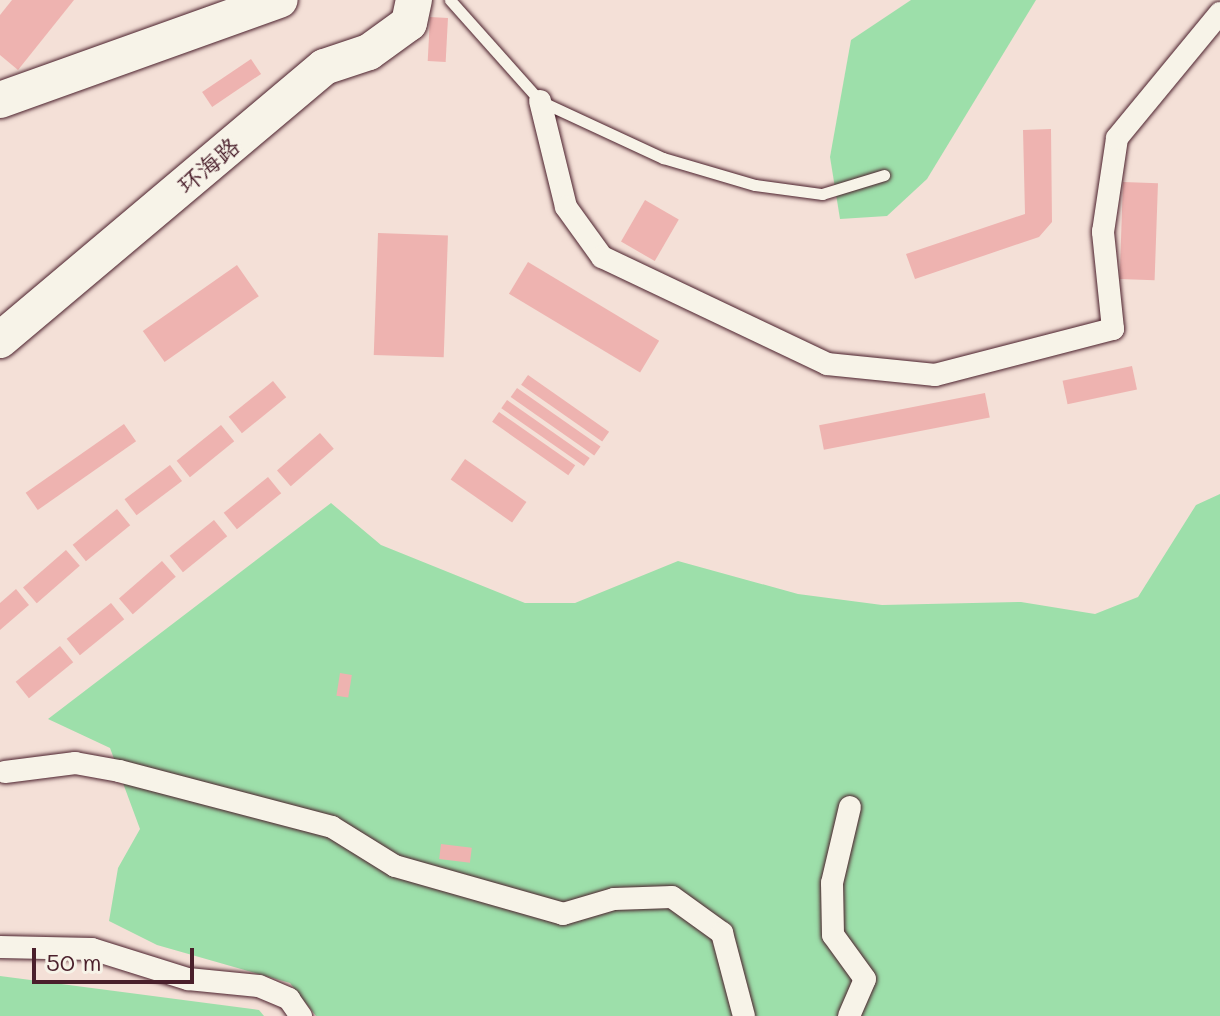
<!DOCTYPE html>
<meta charset="utf-8">
<style>
body{margin:0}
#map{position:relative;width:1220px;height:1016px;overflow:hidden;background:#f4e0d7;font-family:Mali,"LXGW WenKai TC",sans-serif}
div>[style]{position:absolute}
[style*='--x']{left:calc(var(--x)*1px);top:calc(var(--y)*1px);width:calc(var(--w)*1px);rotate:calc(var(--a)*1deg)}
.green>*{inset:0;background:#9ddfaa}
.building>*{inset:0;background:#eeb3b0;transform-origin:0 0}
.roads{filter:drop-shadow(0 0 2px #4a1f2b) drop-shadow(0 0 2px #4a1f2b)}
.service>*{height:11px;margin:-5.5px;padding:0 5.5px;transform-origin:5.5px;border-radius:5.5px;background:#f7f3e8}
.minor>*{height:22px;margin:-11px;padding:0 11px;transform-origin:11px;border-radius:11px;background:#f7f3e8}
.primary>*{height:36px;margin:-18px;padding:0 18px;transform-origin:18px;border-radius:18px;background:#f7f3e8}
span{translate:-50% -50%;white-space:nowrap;text-align:center;line-height:1.15;-webkit-text-stroke:7px #f7f3e8;paint-order:stroke}
.street-label{font-size:24px;color:#4a1f2b}
.scale{position:absolute;left:32px;top:948px;width:162px;height:36px;box-sizing:border-box;border:4px solid #4a1f2b;border-top:0;padding-left:10px;font-size:24px;line-height:28px;white-space:nowrap;color:#4a1f2b;-webkit-text-stroke:6px #f7f3e8;paint-order:stroke}
</style>
<div id="map">
<div class="green">
<div style="clip-path:polygon(911px 0,1036px 0,927px 179px,887px 216px,840px 219px,830px 157px,851px 40px)"></div>
<div style="clip-path:polygon(1220px 494px,1220px 1016px,316px 1016px,290px 983px,157px 945px,109px 921px,118px 868px,140px 829px,110px 748px,48px 719px,331px 503px,381px 545px,525px 603px,575px 603px,678px 561px,798px 594px,882px 605px,1021px 602px,1095px 614px,1138px 597px,1196px 505px)"></div>
<div style="clip-path:polygon(0 976px,259px 1010px,264px 1016px,0 1016px)"></div>
</div>
<div class="building">
<div style="clip-path:polygon(12px 0,74px 0,18px 70px,0 55px,0 15px)"></div>
<div style="left:430px;top:17px;width:18px;height:44px;rotate:3deg"></div>
<div style="left:251px;top:59px;width:18px;height:59px;rotate:56deg"></div>
<div style="clip-path:polygon(1051px 129px,1052px 222px,1039px 237px,915px 279px,906px 254px,1025px 214px,1023px 130px)"></div>
<div style="left:1123px;top:182px;width:35px;height:97px;rotate:2deg"></div>
<div style="left:645px;top:200px;width:39px;height:48px;rotate:30deg"></div>
<div style="left:378px;top:233px;width:70px;height:122px;rotate:2deg"></div>
<div style="left:528px;top:262px;width:153px;height:37px;rotate:31deg"></div>
<div style="left:237px;top:265px;width:38px;height:115px;rotate:55deg"></div>
<div style="left:1132px;top:366px;width:24px;height:71px;rotate:78deg"></div>
<div style="left:528px;top:375px;width:99px;height:12px;rotate:35deg"></div>
<div style="left:273px;top:381px;width:21px;height:57px;rotate:51deg"></div>
<div style="left:517px;top:388px;width:102px;height:11px;rotate:35deg"></div>
<div style="left:985px;top:393px;width:25px;height:169px;rotate:79deg"></div>
<div style="left:507px;top:400px;width:101px;height:10px;rotate:35deg"></div>
<div style="left:499px;top:412px;width:93px;height:12px;rotate:35deg"></div>
<div style="left:124px;top:424px;width:21px;height:120px;rotate:55deg"></div>
<div style="left:221px;top:425px;width:21px;height:57px;rotate:51deg"></div>
<div style="left:320px;top:433px;width:21px;height:57px;rotate:49deg"></div>
<div style="left:465px;top:459px;width:75px;height:25px;rotate:35deg"></div>
<div style="left:170px;top:465px;width:20px;height:57px;rotate:53deg"></div>
<div style="left:268px;top:477px;width:21px;height:57px;rotate:51deg"></div>
<div style="left:117px;top:509px;width:21px;height:57px;rotate:51deg"></div>
<div style="left:214px;top:520px;width:21px;height:57px;rotate:51deg"></div>
<div style="left:66px;top:550px;width:21px;height:57px;rotate:49deg"></div>
<div style="left:162px;top:561px;width:21px;height:57px;rotate:49deg"></div>
<div style="clip-path:polygon(16px 589px,29px 605px,0 630px,0 603px)"></div>
<div style="left:111px;top:603px;width:21px;height:57px;rotate:51deg"></div>
<div style="left:60px;top:646px;width:21px;height:57px;rotate:51deg"></div>
<div style="left:340px;top:673px;width:12px;height:23px;rotate:9deg"></div>
<div style="left:441px;top:844px;width:31px;height:15px;rotate:7deg"></div>
</div>
<div class="roads">
<div class="service">
<div style="--x:450;--y:0;--w:135;--a:48.3"></div>
<div style="--x:540;--y:101;--w:136;--a:24.9"></div>
<div style="--x:663;--y:158;--w:96;--a:16.4"></div>
<div style="--x:755;--y:185;--w:68;--a:7.7"></div>
<div style="--x:822;--y:194;--w:65;--a:-17"></div>
</div>
<div class="minor">
<div style="--x:540;--y:101;--w:109;--a:76.2"></div>
<div style="--x:566;--y:207;--w:62;--a:54.2"></div>
<div style="--x:602;--y:257;--w:249;--a:25.4"></div>
<div style="--x:827;--y:364;--w:109;--a:5.8"></div>
<div style="--x:935;--y:375;--w:184;--a:-14.5"></div>
<div style="--x:1113;--y:329;--w:98;--a:-95.9"></div>
<div style="--x:1103;--y:232;--w:95;--a:-81.5"></div>
<div style="--x:1117;--y:138;--w:162;--a:-50.5"></div>
<div style="--x:5;--y:772;--w:71;--a:-7.3"></div>
<div style="--x:75;--y:763;--w:45;--a:10.3"></div>
<div style="--x:119;--y:771;--w:220;--a:14.7"></div>
<div style="--x:332;--y:827;--w:74;--a:31.8"></div>
<div style="--x:395;--y:866;--w:175;--a:15.9"></div>
<div style="--x:563;--y:914;--w:53;--a:-16.4"></div>
<div style="--x:614;--y:899;--w:58;--a:-2"></div>
<div style="--x:672;--y:897;--w:62;--a:35.8"></div>
<div style="--x:722;--y:933;--w:86;--a:75.2"></div>
<div style="--x:0;--y:947;--w:92;--a:1.2"></div>
<div style="--x:92;--y:949;--w:101;--a:17.4"></div>
<div style="--x:188;--y:979;--w:71;--a:5.6"></div>
<div style="--x:259;--y:986;--w:33;--a:23"></div>
<div style="--x:289;--y:999;--w:21;--a:55"></div>
<div style="--x:849;--y:1016;--w:40;--a:-66.6"></div>
<div style="--x:865;--y:979;--w:54;--a:-126"></div>
<div style="--x:833;--y:935;--w:52;--a:-91.1"></div>
<div style="--x:832;--y:883;--w:78;--a:-76.7"></div>
</div>
<div class="primary">
<div style="--x:0;--y:100;--w:297;--a:-19.7"></div>
<div style="--x:0;--y:340;--w:424;--a:-40.1"></div>
<div style="--x:324;--y:67;--w:47;--a:-18.4"></div>
<div style="--x:369;--y:52;--w:49;--a:-35.9"></div>
<div style="--x:409;--y:23;--w:24;--a:-78"></div>
</div>
</div>
<div class="street-label">
<span style="left:208px;top:165px;rotate:-40deg">环海路</span>
</div>
<div class="scale">50 m</div>
</div>
